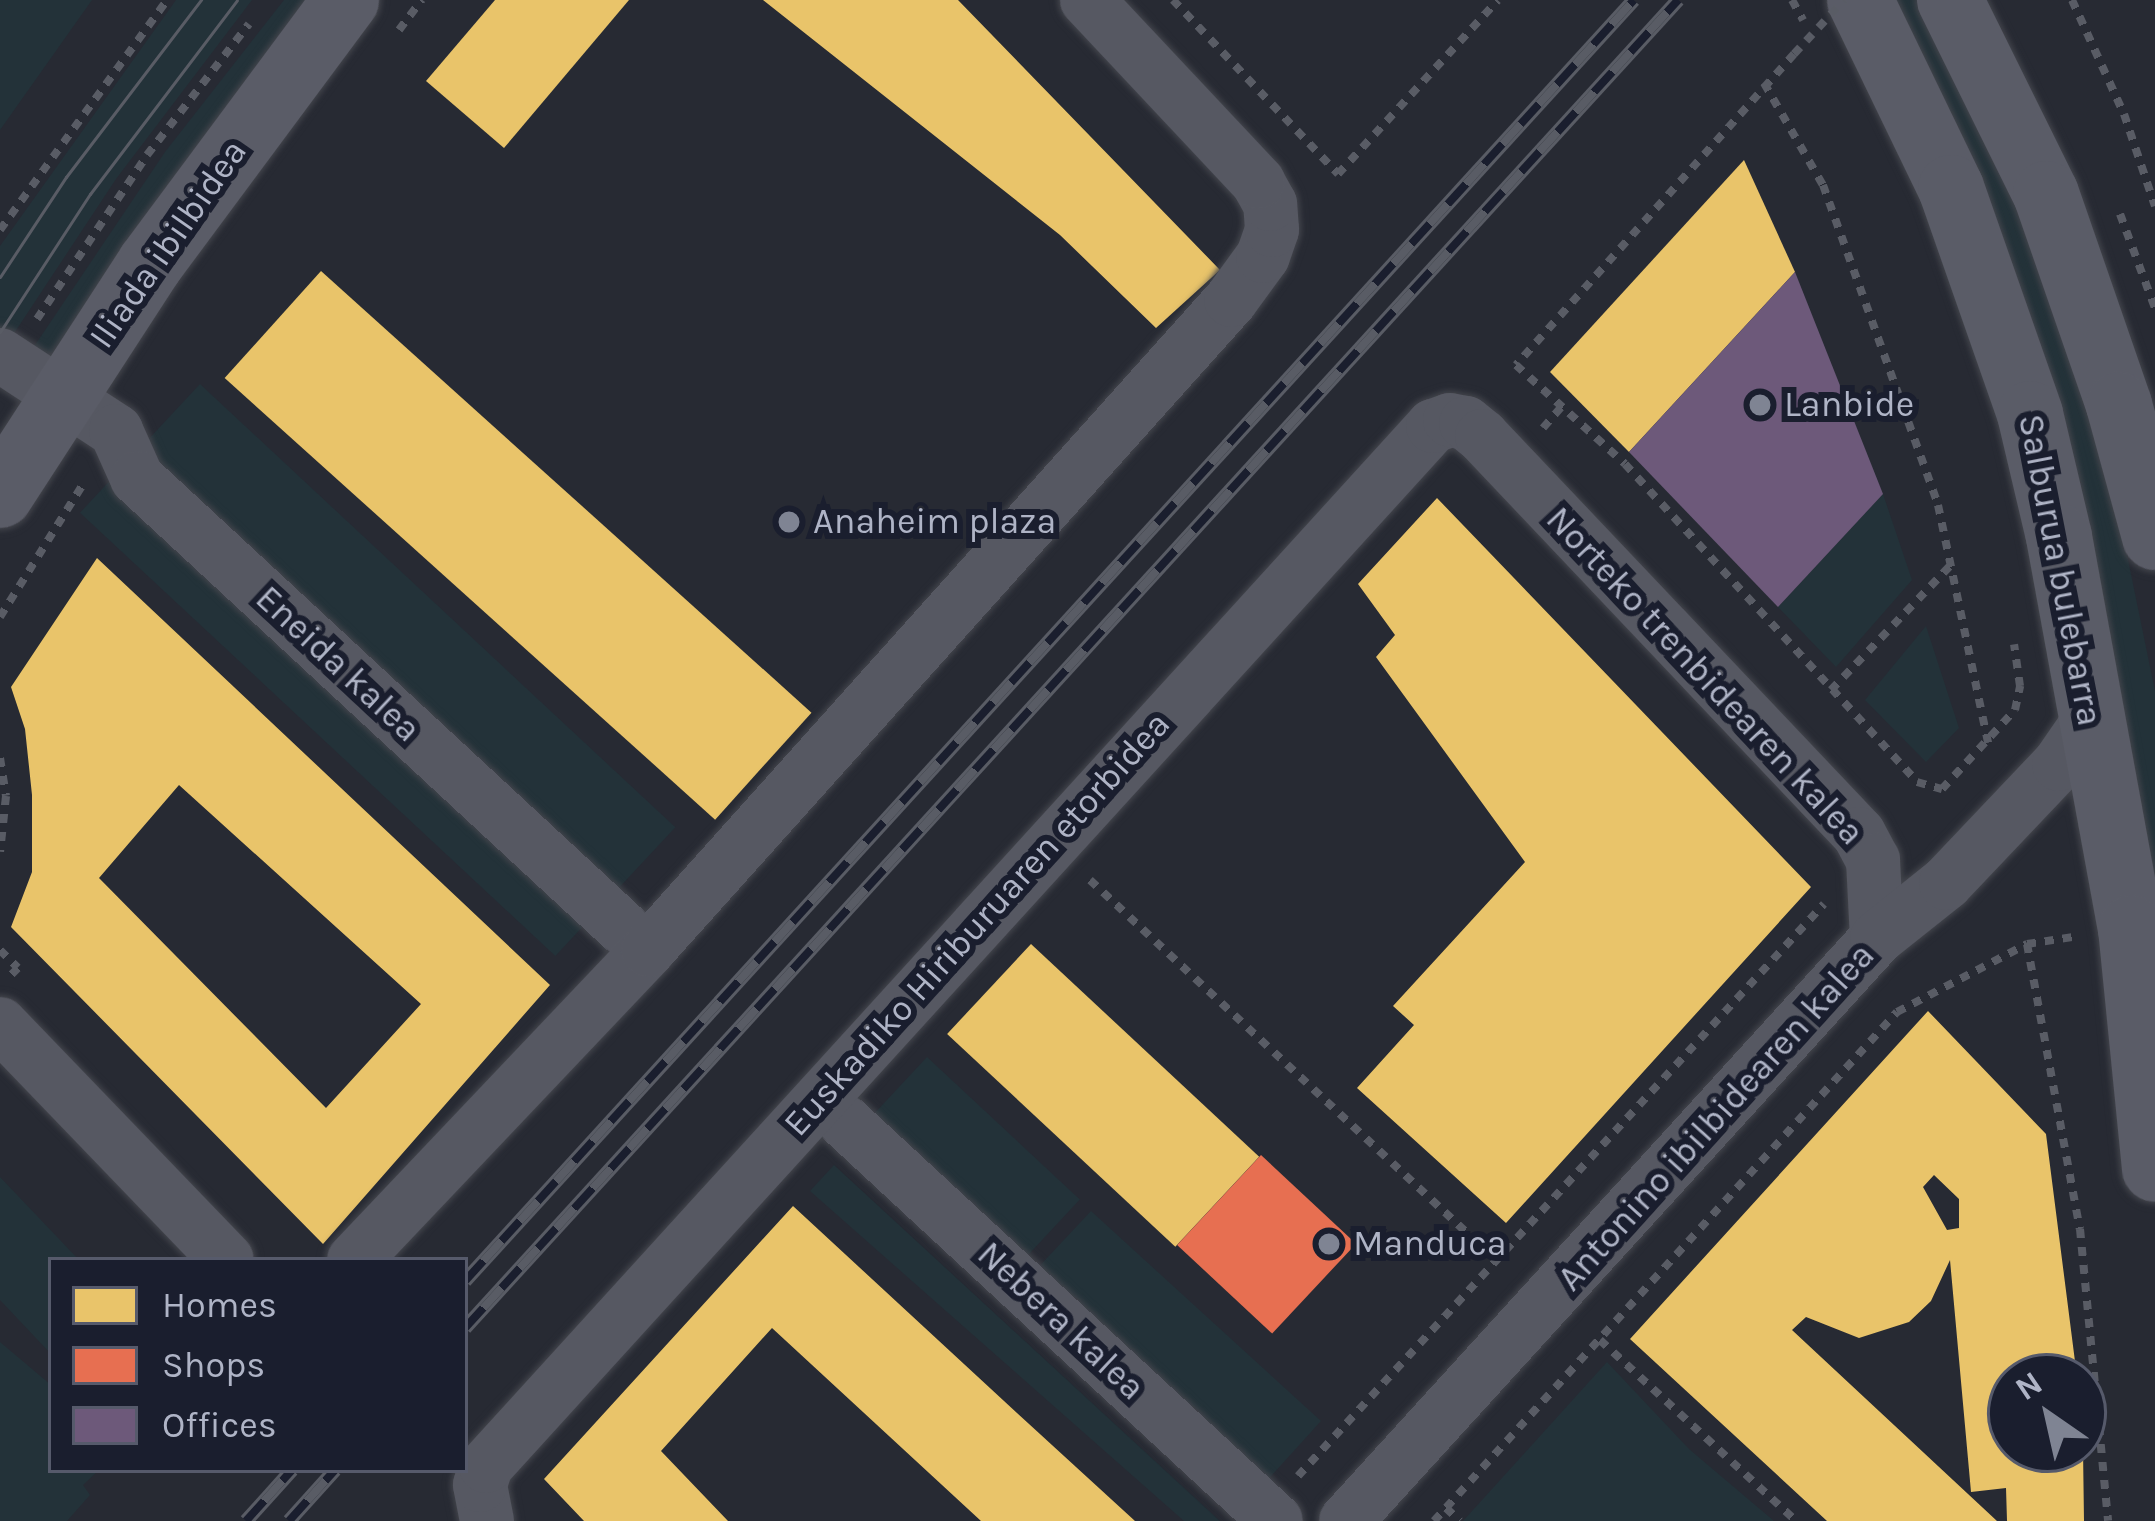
<!DOCTYPE html>
<style>
body{margin:0}
#map{position:relative;width:2155px;height:1521px;overflow:hidden;background:#272a33;font-family:Karla,sans-serif}
div>[style]{position:absolute}
[style*='--x']{left:calc(var(--x)*1px);top:calc(var(--y)*1px);width:calc(var(--w)*1px);rotate:calc(var(--a)*1deg)}
.green>*{inset:0;background:#233239;transform-origin:0 0}
.homes>*{inset:0;background:#e9c46a;transform-origin:0 0}
.shops>*{inset:0;background:#e76f51;transform-origin:0 0}
.offices>*{inset:0;background:#6d597a}
.path>*{height:8px;margin-top:-4px;transform-origin:0;background:repeating-linear-gradient(90deg,#595c65 0 9px,transparent 0 18px)}
.roads{filter:drop-shadow(0 0 3px #43454c) drop-shadow(0 0 3px #43454c)}
.street>*{height:54px;margin:-27px;padding:0 27px;transform-origin:27px;border-radius:27px;background:#565862}
.secondary>*{height:66px;margin:-33px;padding:0 33px;transform-origin:33px;border-radius:33px;background:#5a5c67}
.tram>*{height:3px;margin:-1.5px;padding:0 1.5px;transform-origin:1.5px;border-radius:1.5px;background:#595c65}
.rail>*{height:14px;margin-top:-7px;transform-origin:0;background:repeating-linear-gradient(90deg,#1a1e2e 0 27px,#595c65 0 54px);box-sizing:border-box;border-block:3px solid #595c65}
.path-bridge>*{height:8px;margin-top:-4px;transform-origin:0;background:repeating-linear-gradient(90deg,#595c65 0 9px,transparent 0 18px)}
.dots>*{width:33px;height:33px;translate:-50% -50%;box-sizing:border-box;border:6px solid #1a1e2e;border-radius:50%}
span{translate:-50% -50%;white-space:nowrap;text-align:center;line-height:1.15;-webkit-text-stroke:12px #1a1e2e;paint-order:stroke}
.street-label{font-size:36px;color:#afb4c6}
.poi-label{font-size:36px;color:#afb4c6}
.left{translate:0 -50%;text-align:left}
.legend{position:absolute;left:48px;top:1257px;width:420px;height:216px;box-sizing:border-box;background:#1a1e2e;border:3px solid #565a6b;margin:0;padding:15px 21px;list-style:none;font-size:36px;color:#afb4c6}
.legend li{display:flex;align-items:center;gap:24px;height:60px}
.legend b{width:60px;border:3px solid #565a6b}
.north{position:absolute;left:1987px;top:1353px;width:120px;height:120px;box-sizing:border-box;background:#1a1e2e;border:3px solid #565a6b;border-radius:50%;rotate:326deg;font-size:33px;font-weight:700;line-height:48px;text-align:center;color:#afb4c6}
.north::after{content:'';display:block;margin:auto;width:42px;height:54px;background:#7f8493;clip-path:polygon(50% 0,100% 100%,50% 72%,0 100%)}
</style>
<div id="map">
<div class="green">
<div style="clip-path:polygon(0 0,92px 0,0 130px)"></div>
<div style="clip-path:polygon(176px 0,252px 0,116px 179px,9px 341px,0 335px,0 246px)"></div>
<div style="clip-path:polygon(284px 0,313px 0,53px 368px,29px 354px,165px 152px)"></div>
<div style="clip-path:polygon(1888px 0,1921px 0,2038px 249px,2110px 472px,2155px 691px,2155px 904px)"></div>
<div style="left:200px;top:384px;width:650px;height:176px;rotate:43deg"></div>
<div style="clip-path:polygon(1883px 494px,1912px 580px,1836px 667px,1778px 607px)"></div>
<div style="clip-path:polygon(1926px 626px,1959px 728px,1926px 762px,1865px 700px)"></div>
<div style="left:927px;top:1057px;width:209px;height:82px;rotate:43deg"></div>
<div style="clip-path:polygon(834px 1165px,1220px 1521px,1184px 1521px,810px 1191px)"></div>
<div style="clip-path:polygon(0 1177px,79px 1260px,51px 1260px,51px 1354px,0 1300px)"></div>
<div style="clip-path:polygon(1091px 1211px,1321px 1421px,1263px 1485px,1218px 1448px,1198px 1410px,1164px 1389px,1098px 1330px,1078px 1299px,1032px 1274px)"></div>
<div style="clip-path:polygon(0 1342px,51px 1385px,51px 1470px,99px 1470px,83px 1485px,90px 1495px,67px 1521px,0 1521px)"></div>
<div style="clip-path:polygon(1607px 1362px,1689px 1449px,1774px 1521px,1463px 1521px)"></div>
</div>
<div class="homes">
<div style="clip-path:polygon(495px 0,629px 0,504px 148px,426px 81px)"></div>
<div style="clip-path:polygon(763px 0,958px 0,1220px 270px,1156px 328px,1060px 235px)"></div>
<div style="clip-path:polygon(1744px 160px,1795px 272px,1629px 452px,1550px 372px)"></div>
<div style="left:321px;top:271px;width:660px;height:144px;rotate:42deg"></div>
<div style="clip-path:polygon(1437px 498px,1811px 887px,1506px 1223px,1357px 1088px,1414px 1025px,1393px 1006px,1525px 862px,1376px 657px,1395px 635px,1358px 584px)"></div>
<div style="clip-path:polygon(evenodd,97px 558px,550px 985px,323px 1244px,11px 927px,32px 872px,32px 795px,25px 729px,11px 687px,97px 558px,179px 785px,421px 1004px,326px 1108px,99px 878px,179px 785px)"></div>
<div style="left:1031px;top:944px;width:312px;height:123px;rotate:43deg"></div>
<div style="clip-path:polygon(evenodd,1928px 1011px,2046px 1134px,2077px 1377px,2011px 1377px,2011px 1449px,2083px 1449px,2084px 1521px,2007px 1521px,2006px 1488px,1971px 1492px,1950px 1260px,1931px 1301px,1909px 1322px,1859px 1338px,1806px 1317px,1792px 1330px,1997px 1521px,1827px 1521px,1630px 1339px,1928px 1011px,1934px 1175px,1959px 1199px,1959px 1228px,1947px 1230px,1923px 1187px,1934px 1175px)"></div>
<div style="clip-path:polygon(793px 1206px,1017px 1413px,1135px 1521px,981px 1521px,772px 1328px,661px 1451px,728px 1521px,584px 1521px,544px 1479px)"></div>
</div>
<div class="shops">
<div style="left:1261px;top:1155px;width:130px;height:123px;rotate:43deg"></div>
</div>
<div class="offices">
<div style="clip-path:polygon(1795px 272px,1883px 494px,1778px 607px,1629px 452px)"></div>
</div>
<div class="path">
<div style="--x:1173;--y:0;--w:240;--a:46.5"></div>
<div style="--x:1338;--y:174;--w:236;--a:-47.4"></div>
<div style="--x:1792;--y:0;--w:23;--a:61"></div>
<div style="--x:2072;--y:0;--w:125;--a:65.5"></div>
<div style="--x:2124;--y:114;--w:97;--a:71.4"></div>
<div style="--x:399;--y:30;--w:38;--a:-53"></div>
<div style="--x:1794;--y:54;--w:417;--a:131.8"></div>
<div style="--x:1516;--y:365;--w:147;--a:42.2"></div>
<div style="--x:1625;--y:464;--w:432;--a:47.4"></div>
<div style="--x:1917;--y:782;--w:26;--a:16"></div>
<div style="--x:1942;--y:789;--w:108;--a:-47.3"></div>
<div style="--x:2015;--y:710;--w:25;--a:-78"></div>
<div style="--x:2020;--y:686;--w:42;--a:-98.1"></div>
<div style="--x:1764;--y:83;--w:118;--a:60"></div>
<div style="--x:1823;--y:185;--w:340;--a:70.2"></div>
<div style="--x:1938;--y:505;--w:243;--a:78.1"></div>
<div style="--x:2120;--y:214;--w:100;--a:69.6"></div>
<div style="--x:0;--y:230;--w:284;--a:-54"></div>
<div style="--x:37;--y:319;--w:197;--a:-56.1"></div>
<div style="--x:147;--y:155;--w:166;--a:-52.1"></div>
<div style="--x:1543;--y:428;--w:28;--a:-49"></div>
<div style="--x:0;--y:617;--w:155;--a:-58"></div>
<div style="--x:1831;--y:690;--w:173;--a:-46.2"></div>
<div style="--x:0;--y:758;--w:38;--a:81"></div>
<div style="--x:6;--y:796;--w:56;--a:96.1"></div>
<div style="--x:1090;--y:880;--w:556;--a:43.11"></div>
<div style="--x:2027;--y:944;--w:290;--a:79.5"></div>
<div style="--x:2080;--y:1229;--w:293;--a:84.5"></div>
<div style="--x:0;--y:950;--w:25;--a:45"></div>
<div style="--x:18;--y:968;--w:11;--a:135"></div>
<div style="--x:1600;--y:1340;--w:267;--a:42.7"></div>
<div style="--x:1298;--y:1476;--w:777;--a:-47.4"></div>
<div style="--x:1446;--y:1508;--w:19;--a:43"></div>
<div style="--x:1434;--y:1521;--w:688;--a:-47.71"></div>
<div style="--x:1897;--y:1012;--w:147;--a:-27.6"></div>
<div style="--x:2027;--y:944;--w:47;--a:-8.7"></div>
</div>
<div class="roads">
<div class="street">
<div style="--x:0;--y:355;--w:139;--a:33.2"></div>
<div style="--x:116;--y:431;--w:51;--a:65.9"></div>
<div style="--x:137;--y:478;--w:662;--a:42.8"></div>
<div style="--x:0;--y:1024;--w:327;--a:46.1"></div>
<div style="--x:845;--y:1122;--w:587;--a:42.79"></div>
<div style="--x:354;--y:1260;--w:427;--a:-46.5"></div>
<div style="--x:648;--y:950;--w:873;--a:-48.11"></div>
<div style="--x:1231;--y:300;--w:54;--a:-54"></div>
<div style="--x:1263;--y:256;--w:28;--a:-71"></div>
<div style="--x:1272;--y:230;--w:26;--a:-94"></div>
<div style="--x:1270;--y:204;--w:25;--a:-119"></div>
<div style="--x:1258;--y:182;--w:250;--a:-133.2"></div>
<div style="--x:487;--y:1521;--w:37;--a:-101"></div>
<div style="--x:480;--y:1485;--w:20;--a:-72"></div>
<div style="--x:486;--y:1466;--w:1407;--a:-47.68"></div>
<div style="--x:1433;--y:426;--w:18;--a:-19"></div>
<div style="--x:1450;--y:420;--w:16;--a:11"></div>
<div style="--x:1466;--y:423;--w:21;--a:39"></div>
<div style="--x:1482;--y:436;--w:548;--a:46.55"></div>
<div style="--x:1859;--y:834;--w:30;--a:62"></div>
<div style="--x:1873;--y:860;--w:78;--a:87.1"></div>
<div style="--x:1346;--y:1521;--w:789;--a:-47.67"></div>
<div style="--x:1877;--y:938;--w:88;--a:-38.6"></div>
<div style="--x:1946;--y:883;--w:164;--a:-46.5"></div>
<div style="--x:2059;--y:764;--w:55;--a:-55.4"></div>
</div>
<div class="secondary">
<div style="--x:1860;--y:0;--w:209;--a:64.2"></div>
<div style="--x:1951;--y:188;--w:239;--a:70.7"></div>
<div style="--x:2030;--y:414;--w:126;--a:76.7"></div>
<div style="--x:2059;--y:537;--w:398;--a:79.6"></div>
<div style="--x:2131;--y:928;--w:242;--a:84.3"></div>
<div style="--x:1950;--y:0;--w:216;--a:63.7"></div>
<div style="--x:2046;--y:194;--w:223;--a:70.9"></div>
<div style="--x:2119;--y:405;--w:137;--a:74.7"></div>
<div style="--x:0;--y:495;--w:275;--a:-57"></div>
<div style="--x:150;--y:264;--w:329;--a:-53.4"></div>
</div>
</div>
<div class="tram">
<div style="--x:0;--y:277;--w:120;--a:-56.6"></div>
<div style="--x:66;--y:177;--w:223;--a:-52.7"></div>
<div style="--x:0;--y:332;--w:165;--a:-56.9"></div>
<div style="--x:90;--y:194;--w:243;--a:-52.8"></div>
</div>
<div class="rail">
<div style="--x:465;--y:1281;--w:1734;--a:-47.62"></div>
<div style="--x:465;--y:1328;--w:1799;--a:-47.59"></div>
<div style="--x:246;--y:1521;--w:69;--a:-48"></div>
<div style="--x:289;--y:1521;--w:69;--a:-48"></div>
</div>
<div class="path-bridge">
<div style="--x:1794;--y:54;--w:74;--a:-47.2"></div>
</div>
<div class="dots">
<div style="left:1760px;top:405px;background:#7f8493"></div>
<div style="left:789px;top:522px;background:#7f8493"></div>
<div style="left:1329px;top:1244px;background:#7f8493"></div>
</div>
<div class="street-label">
<span style="left:168px;top:244px;rotate:-55deg">Iliada ibilbidea</span>
<span style="left:2060px;top:570px;rotate:79deg">Salburua bulebarra</span>
<span style="left:338px;top:664px;rotate:43deg">Eneida kalea</span>
<span style="left:1705px;top:676px;rotate:47deg">Norteko trenbidearen kalea</span>
<span style="left:977px;top:924px;rotate:-48deg">Euskadiko Hiriburuaren etorbidea</span>
<span style="left:1716px;top:1117px;rotate:-48deg">Antonino ibilbidearen kalea</span>
<span style="left:1061px;top:1321px;rotate:43deg">Nebera kalea</span>
</div>
<div class="poi-label">
<span class="left" style="left:1784px;top:405px">Lanbide</span>
<span class="left" style="left:813px;top:522px">Anaheim plaza</span>
<span class="left" style="left:1353px;top:1244px">Manduca</span>
</div>
<ul class="legend">
<li><b style="height:33px;background:#e9c46a"></b>Homes</li>
<li><b style="height:33px;background:#e76f51"></b>Shops</li>
<li><b style="height:33px;background:#6d597a"></b>Offices</li>
</ul>
<div class="north">N</div>
</div>
